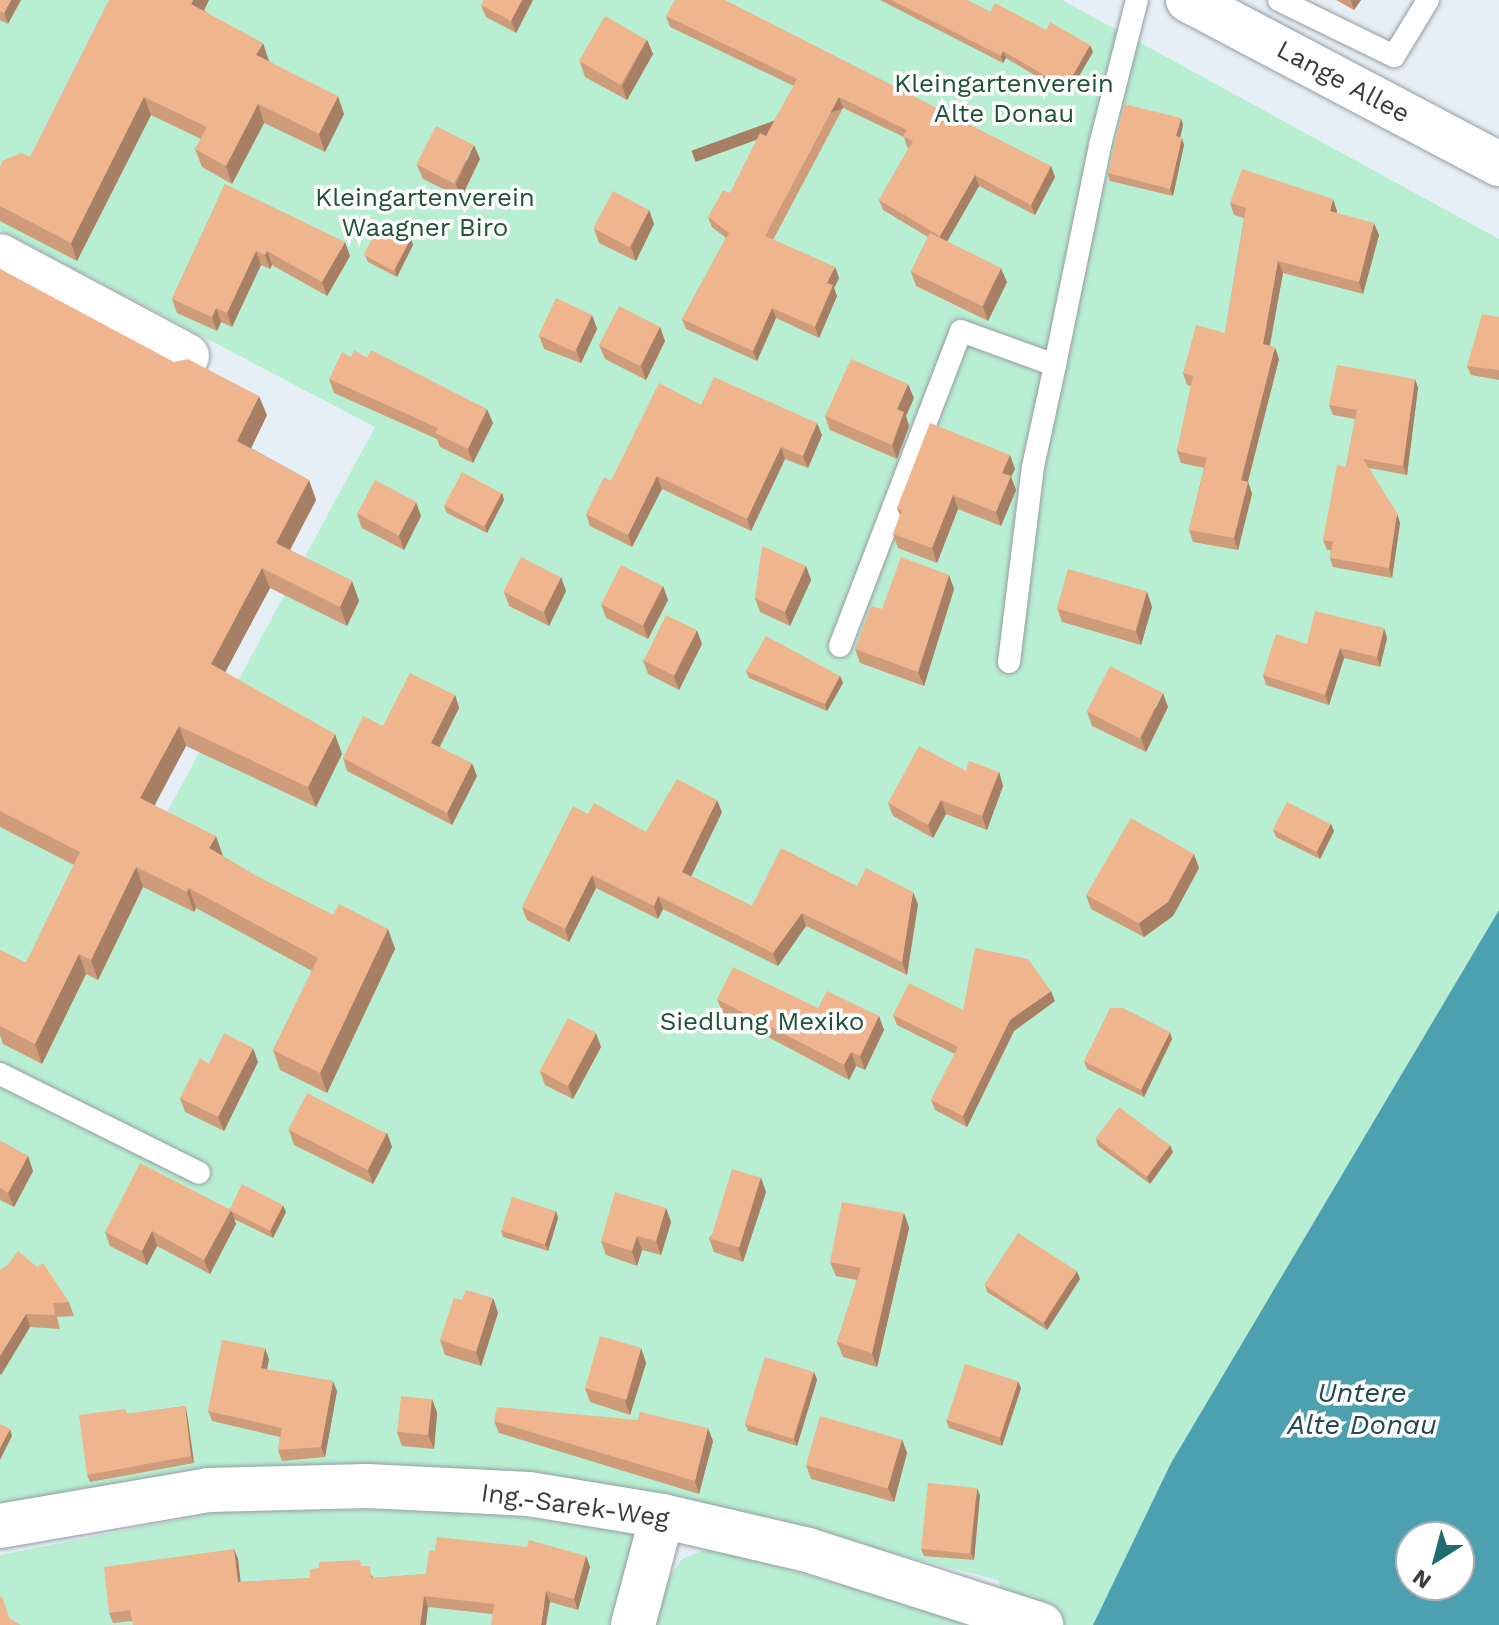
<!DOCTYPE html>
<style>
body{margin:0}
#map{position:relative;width:1499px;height:1625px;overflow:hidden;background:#e6eff6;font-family:"Work Sans",sans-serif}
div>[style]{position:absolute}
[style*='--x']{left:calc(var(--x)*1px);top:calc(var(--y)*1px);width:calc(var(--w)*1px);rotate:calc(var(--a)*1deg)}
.green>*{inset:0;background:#b8efd2}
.water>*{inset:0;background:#4ca0af}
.roads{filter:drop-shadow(0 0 2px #949ca3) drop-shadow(0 0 2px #949ca3)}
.service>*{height:22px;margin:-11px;padding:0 11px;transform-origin:11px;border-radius:11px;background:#fff}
.minor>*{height:44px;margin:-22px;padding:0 22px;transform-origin:22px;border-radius:22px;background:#fff}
.wall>*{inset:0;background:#ce9c7b}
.shaded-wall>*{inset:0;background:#a77f64;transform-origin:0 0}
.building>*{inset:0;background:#efb58f;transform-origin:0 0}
span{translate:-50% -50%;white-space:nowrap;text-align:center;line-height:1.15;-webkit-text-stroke:7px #fff;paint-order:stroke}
.street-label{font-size:26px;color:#3a3d40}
.park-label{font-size:26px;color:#1e523b}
.water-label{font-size:28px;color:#234a51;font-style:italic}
.north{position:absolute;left:1395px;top:1521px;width:80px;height:80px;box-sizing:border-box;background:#fff;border:2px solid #b0b1b3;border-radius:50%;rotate:216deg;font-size:22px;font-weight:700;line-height:32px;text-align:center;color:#3a3d40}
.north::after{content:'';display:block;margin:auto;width:28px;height:36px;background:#206c6f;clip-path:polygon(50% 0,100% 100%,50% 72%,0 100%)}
</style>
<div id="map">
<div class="green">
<div style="clip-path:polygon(0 0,1062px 0,1499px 239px,1499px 910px,1171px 1463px,1093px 1625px,1016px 1625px,998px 1580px,647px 1492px,0 1511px,0 827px,125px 890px,375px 427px,0 230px)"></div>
<div style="clip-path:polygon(463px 1509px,635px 1533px,610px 1625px,0 1625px,0 1555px,221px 1511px)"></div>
<div style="clip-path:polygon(709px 1548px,991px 1625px,651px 1625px,660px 1591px,682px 1559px)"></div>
</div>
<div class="water">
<div style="clip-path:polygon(evenodd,1499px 910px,1499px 1625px,1093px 1625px,1171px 1463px,1499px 910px,1411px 1537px,1459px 1537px,1459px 1585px,1411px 1585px,1411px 1537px)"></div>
</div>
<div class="roads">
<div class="service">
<div style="--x:1279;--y:0;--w:128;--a:26"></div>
<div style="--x:1394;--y:56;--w:66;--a:-58.7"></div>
<div style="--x:840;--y:646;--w:337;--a:-69"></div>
<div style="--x:961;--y:331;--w:100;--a:19.9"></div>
<div style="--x:1055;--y:365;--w:225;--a:-78.4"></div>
<div style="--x:1100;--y:145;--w:150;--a:-75.7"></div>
<div style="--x:1009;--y:662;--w:196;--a:-83"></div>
<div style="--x:1033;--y:467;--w:104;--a:-77.8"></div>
<div style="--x:0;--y:1074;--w:222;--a:26.4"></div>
</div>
<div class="minor">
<div style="--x:1188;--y:0;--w:352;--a:27.8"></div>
<div style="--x:0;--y:256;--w:212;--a:28.1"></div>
<div style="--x:0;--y:1526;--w:211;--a:-9.8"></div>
<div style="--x:208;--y:1490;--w:159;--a:-1.4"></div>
<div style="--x:367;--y:1486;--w:162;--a:2.8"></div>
<div style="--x:529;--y:1494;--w:135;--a:9.4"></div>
<div style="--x:662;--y:1516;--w:150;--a:13.1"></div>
<div style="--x:808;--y:1550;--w:245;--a:17.8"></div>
<div style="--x:633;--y:1625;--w:113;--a:-75.1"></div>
</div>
</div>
<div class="wall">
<div style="clip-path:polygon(0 0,8px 24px,0 20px)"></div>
<div style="clip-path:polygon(209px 0,204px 10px,269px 61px,344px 114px,325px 152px,264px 123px,232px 184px,202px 167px,195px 149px,201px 139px,151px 115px,77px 261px,0 221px,0 167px,30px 157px)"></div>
<div style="clip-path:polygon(533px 0,516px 33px,486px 17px,481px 5px)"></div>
<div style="clip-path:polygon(880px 0,967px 0,990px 12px,1046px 30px,1093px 52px,1068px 95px,1006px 58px,1003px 63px)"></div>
<div style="clip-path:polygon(1336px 0,1361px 0,1354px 10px)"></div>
<div style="clip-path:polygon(666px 16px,1051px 166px,1055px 177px,1035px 215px,979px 186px,947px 241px,1007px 282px,988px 321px,916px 286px,911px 272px,928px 237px,883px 210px,879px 200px,909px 148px,907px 147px,904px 137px,843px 108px,773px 240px,835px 267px,839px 278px,834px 288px,837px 296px,819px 338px,776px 318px,757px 361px,686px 329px,682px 319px,726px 238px,712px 227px,708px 217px,730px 193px,766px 136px,794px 86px,670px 27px)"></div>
<div style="clip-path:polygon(647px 40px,653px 54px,627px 100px,585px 77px,580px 62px)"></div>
<div style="clip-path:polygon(1183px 125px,1180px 137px,1184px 145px,1173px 196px,1110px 181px,1108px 173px)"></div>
<div style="clip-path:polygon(480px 159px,461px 198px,423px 179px,417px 165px)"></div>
<div style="clip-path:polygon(225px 184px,350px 256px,327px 296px,272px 265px,270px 269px,261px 265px,232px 327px,221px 322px,217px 331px,177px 313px,172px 299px)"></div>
<div style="clip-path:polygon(1230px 203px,1337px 211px,1336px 213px,1379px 235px,1363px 294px,1283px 273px,1269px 346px,1279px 359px,1248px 482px,1252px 494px,1238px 550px,1193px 542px,1189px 530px,1204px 468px,1181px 463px,1177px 451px,1191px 386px,1187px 385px,1183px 373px,1225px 333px,1244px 218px,1234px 215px)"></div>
<div style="clip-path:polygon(649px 210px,654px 224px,636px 261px,599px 243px,594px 229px)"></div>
<div style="clip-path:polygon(413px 245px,397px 277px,368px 262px,365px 255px)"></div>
<div style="clip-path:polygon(0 269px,267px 415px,251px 448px,309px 480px,316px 500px,290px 550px,352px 581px,359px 601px,347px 626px,270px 588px,225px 672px,342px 754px,316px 807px,186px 746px,154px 805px,223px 856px,256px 876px,333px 915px,388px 929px,395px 949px,327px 1093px,280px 1070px,273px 1050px,312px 971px,196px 908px,194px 912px,143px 887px,98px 980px,86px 974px,42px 1064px,3px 1044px,0 1035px,0 950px,26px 963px,74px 865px,0 827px)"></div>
<div style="clip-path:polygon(592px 315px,597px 329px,581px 363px,544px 349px,539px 335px)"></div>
<div style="clip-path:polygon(1499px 317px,1499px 380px,1471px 375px,1467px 366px)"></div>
<div style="clip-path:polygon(660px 327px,665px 341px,646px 380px,605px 359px,599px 345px)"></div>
<div style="clip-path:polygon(329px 379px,493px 423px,473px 463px,440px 447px,437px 439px,334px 393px)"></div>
<div style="clip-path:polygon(1415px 379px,1418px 388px,1407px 475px,1369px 468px,1400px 523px,1392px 578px,1333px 567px,1330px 558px,1331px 550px,1327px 550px,1323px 540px,1346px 467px,1355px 419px,1333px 415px,1329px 405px)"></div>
<div style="clip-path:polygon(914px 398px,906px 416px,909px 426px,897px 459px,830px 430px,825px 416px)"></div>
<div style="clip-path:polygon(701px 405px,822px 435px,808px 468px,785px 459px,751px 531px,662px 489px,632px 547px,590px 526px,586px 514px,611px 481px)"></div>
<div style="clip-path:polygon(1010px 455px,1015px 469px,1011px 477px,1016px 490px,1001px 526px,958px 509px,937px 563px,898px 548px,893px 534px,900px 516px,897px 508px)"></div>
<div style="clip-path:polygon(502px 493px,504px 500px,487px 533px,447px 513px,444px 506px)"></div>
<div style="clip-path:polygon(357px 514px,421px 516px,404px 550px,362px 528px)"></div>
<div style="clip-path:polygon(806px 566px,811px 580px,790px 626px,760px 612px,755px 598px)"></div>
<div style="clip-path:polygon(949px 575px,954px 589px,924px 686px,860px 663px,855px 649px,882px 609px)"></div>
<div style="clip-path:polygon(561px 577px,566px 591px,549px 626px,509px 606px,504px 592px)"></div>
<div style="clip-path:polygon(663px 586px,668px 600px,648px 639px,606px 618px,601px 604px)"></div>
<div style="clip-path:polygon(1147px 592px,1152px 607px,1141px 645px,1062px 622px,1057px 608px)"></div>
<div style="clip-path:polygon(1387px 638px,1380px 667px,1344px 658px,1329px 705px,1266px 685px,1263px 675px,1307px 644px)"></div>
<div style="clip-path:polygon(702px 644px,679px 690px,648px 674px,643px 660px)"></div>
<div style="clip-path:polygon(746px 671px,840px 676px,843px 683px,827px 711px,749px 678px)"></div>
<div style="clip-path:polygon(455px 695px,459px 708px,440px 747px,477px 776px,452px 825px,347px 771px,343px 758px,383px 726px)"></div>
<div style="clip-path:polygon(1168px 707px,1146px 752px,1092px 726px,1087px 711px)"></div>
<div style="clip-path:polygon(966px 771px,999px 772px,1003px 786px,987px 830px,946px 814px,933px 838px,893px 816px,888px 803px)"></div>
<div style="clip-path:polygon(722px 812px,691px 876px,752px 906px,857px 886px,918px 904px,907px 975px,806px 926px,778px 966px,663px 909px,658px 919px,596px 888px,569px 942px,527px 920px,522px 907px,588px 814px,646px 832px)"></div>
<div style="clip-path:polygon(1331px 824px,1334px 831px,1320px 859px,1276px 837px,1273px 830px)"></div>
<div style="clip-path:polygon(1199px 868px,1173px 916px,1144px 937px,1091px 909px,1086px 895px)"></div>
<div style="clip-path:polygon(717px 999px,818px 1008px,879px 1016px,884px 1030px,865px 1070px,856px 1066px,849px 1080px,723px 1013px)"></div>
<div style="clip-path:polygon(1055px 1001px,1014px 1031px,967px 1127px,935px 1110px,931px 1100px,955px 1054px,897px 1025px,893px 1015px,963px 1010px)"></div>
<div style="clip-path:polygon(1172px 1039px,1144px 1097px,1087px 1069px,1084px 1061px)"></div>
<div style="clip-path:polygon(601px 1047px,573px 1099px,545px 1085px,540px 1071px)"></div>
<div style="clip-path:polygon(258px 1062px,224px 1131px,185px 1112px,180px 1098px,209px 1064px)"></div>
<div style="clip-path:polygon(289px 1130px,387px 1133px,392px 1147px,373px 1184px,294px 1145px)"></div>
<div style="clip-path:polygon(1096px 1139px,1173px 1152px,1150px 1184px,1098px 1146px)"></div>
<div style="clip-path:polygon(0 1141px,28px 1156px,33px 1171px,14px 1207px,0 1200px)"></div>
<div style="clip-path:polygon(761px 1178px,766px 1192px,743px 1262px,714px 1252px,709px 1238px)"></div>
<div style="clip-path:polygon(666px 1208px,671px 1222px,661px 1255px,642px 1250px,637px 1266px,606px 1255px,601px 1241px)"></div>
<div style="clip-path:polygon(230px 1209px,286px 1212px,273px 1238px,234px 1219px,236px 1224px,210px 1274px,157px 1246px,147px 1265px,110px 1246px,105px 1232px)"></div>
<div style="clip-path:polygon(556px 1211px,558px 1218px,548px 1251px,503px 1237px,501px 1230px)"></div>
<div style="clip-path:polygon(904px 1213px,909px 1228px,877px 1367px,843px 1357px,837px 1342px,857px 1280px,836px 1276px,830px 1262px)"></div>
<div style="clip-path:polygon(0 1270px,69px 1302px,74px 1316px,57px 1317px,60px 1329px,30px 1327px,1px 1375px,0 1374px)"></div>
<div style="clip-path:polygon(1080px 1279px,1047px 1330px,987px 1292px,985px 1285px)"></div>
<div style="clip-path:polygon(493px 1298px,498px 1313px,481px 1366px,445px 1355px,440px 1340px,462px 1300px)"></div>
<div style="clip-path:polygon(641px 1348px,646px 1363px,630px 1415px,590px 1402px,585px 1388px)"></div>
<div style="clip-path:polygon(269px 1359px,267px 1369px,337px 1391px,325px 1457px,282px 1461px,278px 1450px,280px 1437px,212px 1421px,208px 1411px)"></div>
<div style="clip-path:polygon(814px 1372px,817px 1380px,797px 1446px,748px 1431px,745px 1424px)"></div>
<div style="clip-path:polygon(1021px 1388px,1002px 1446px,949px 1428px,946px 1420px)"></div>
<div style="clip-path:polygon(432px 1399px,437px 1413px,434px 1449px,402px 1446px,397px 1432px)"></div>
<div style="clip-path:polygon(185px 1406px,187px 1414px,194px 1463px,90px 1482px,87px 1475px,125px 1409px,127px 1414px)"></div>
<div style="clip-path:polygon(494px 1421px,713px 1441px,699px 1494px,499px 1433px)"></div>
<div style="clip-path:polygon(907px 1453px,894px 1502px,811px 1479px,806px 1465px)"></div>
<div style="clip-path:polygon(980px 1495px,974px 1560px,924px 1556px,921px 1549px)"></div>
<div style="clip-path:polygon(234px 1549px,238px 1559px,240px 1582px,310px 1578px,363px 1566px,374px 1578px,426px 1574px,435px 1551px,586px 1556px,590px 1567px,578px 1610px,550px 1602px,492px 1614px,428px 1607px,132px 1621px,113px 1623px,109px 1613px)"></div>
</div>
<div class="shaded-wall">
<div style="clip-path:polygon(11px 0,21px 0,8px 24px,4px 13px)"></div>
<div style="clip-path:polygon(193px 0,209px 0,198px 22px,191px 4px)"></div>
<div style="clip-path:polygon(522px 0,533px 0,516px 33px,511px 21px)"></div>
<div style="clip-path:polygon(1351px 0,1361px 0,1354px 10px)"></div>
<div style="clip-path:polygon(647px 40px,653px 54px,627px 100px,622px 86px)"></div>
<div style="clip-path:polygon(263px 43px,269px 61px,256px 55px)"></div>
<div style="clip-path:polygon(1090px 45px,1093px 52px,1068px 95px,1066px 88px)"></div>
<div style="clip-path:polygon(1003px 51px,1006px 58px,1003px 63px,1001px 56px)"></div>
<div style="clip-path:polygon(338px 96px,344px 114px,325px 152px,319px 134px)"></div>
<div style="clip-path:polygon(144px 97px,151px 115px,77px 261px,71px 243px)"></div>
<div style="left:839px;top:97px;width:12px;height:157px;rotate:70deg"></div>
<div style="clip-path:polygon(258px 104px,264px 123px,232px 184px,226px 166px)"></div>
<div style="clip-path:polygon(1181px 118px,1183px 125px,1179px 143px,1176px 136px)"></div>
<div style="clip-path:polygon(1182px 138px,1184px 145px,1173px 196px,1170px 189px)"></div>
<div style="clip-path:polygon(474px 145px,480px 159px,461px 198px,456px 184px)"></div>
<div style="clip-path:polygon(1051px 166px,1055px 177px,1035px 215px,1031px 205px)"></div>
<div style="clip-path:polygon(975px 175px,979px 186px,944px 247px,940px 236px)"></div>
<div style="clip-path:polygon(1333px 199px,1337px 211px,1334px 223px,1330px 211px)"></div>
<div style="clip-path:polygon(649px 210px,654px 224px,636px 261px,631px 247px)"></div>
<div style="clip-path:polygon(1374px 223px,1379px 235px,1363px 294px,1359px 282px)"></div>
<div style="clip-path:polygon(411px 238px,413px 245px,397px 277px,395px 269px)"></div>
<div style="clip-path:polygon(345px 242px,350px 256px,327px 296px,322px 282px)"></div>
<div style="clip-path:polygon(256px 251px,261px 265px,232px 327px,227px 313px)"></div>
<div style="clip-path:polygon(267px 251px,272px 265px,270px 269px,265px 255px)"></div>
<div style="clip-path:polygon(1278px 261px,1283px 273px,1268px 356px,1263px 344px)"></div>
<div style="clip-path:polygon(835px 267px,839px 278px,834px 288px,837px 296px,819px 338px,815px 327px,827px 283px)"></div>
<div style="clip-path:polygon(1001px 268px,1007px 282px,988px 321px,983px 307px)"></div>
<div style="clip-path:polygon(216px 308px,221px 322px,217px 331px,212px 317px)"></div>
<div style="clip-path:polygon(772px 308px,776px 318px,757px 361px,753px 351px)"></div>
<div style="clip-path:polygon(592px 315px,597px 329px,581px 363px,576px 349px)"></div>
<div style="clip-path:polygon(660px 327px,665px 341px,646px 380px,641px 366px)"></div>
<div style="clip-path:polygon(1275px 347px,1279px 359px,1245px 492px,1241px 480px)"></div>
<div style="clip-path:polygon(1415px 379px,1418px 388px,1407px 475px,1403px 466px)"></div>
<div style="clip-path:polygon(908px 384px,914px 398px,906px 416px,909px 426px,897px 459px,892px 445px,897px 409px)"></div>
<div style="clip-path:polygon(259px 396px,267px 415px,245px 461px,237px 441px)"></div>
<div style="clip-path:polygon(487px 409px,493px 423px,473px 463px,468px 449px)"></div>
<div style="clip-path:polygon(817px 423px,822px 435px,808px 468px,803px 456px)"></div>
<div style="clip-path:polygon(781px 447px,785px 459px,751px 531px,747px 519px)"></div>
<div style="clip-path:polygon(1010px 455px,1015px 469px,1011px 477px,1016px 490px,1001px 526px,996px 512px,1002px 473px)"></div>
<div style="clip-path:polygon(657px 476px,662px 489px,632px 547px,628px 535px)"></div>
<div style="clip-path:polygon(309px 480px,316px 500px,283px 563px,276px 543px)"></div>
<div style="clip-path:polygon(1248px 482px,1252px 494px,1238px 550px,1234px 538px)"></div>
<div style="clip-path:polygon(502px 493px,504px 500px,487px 533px,485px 526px)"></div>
<div style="clip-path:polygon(953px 495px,958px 509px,937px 563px,932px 548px)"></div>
<div style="clip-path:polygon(416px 502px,421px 516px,404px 550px,399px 536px)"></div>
<div style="clip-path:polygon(1397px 513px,1400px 523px,1392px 578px,1389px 568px)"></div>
<div style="clip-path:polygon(806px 566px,811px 580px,790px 626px,785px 612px)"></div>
<div style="clip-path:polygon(262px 568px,270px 588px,219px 684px,211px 664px)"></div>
<div style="clip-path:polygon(949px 575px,954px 589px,924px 686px,918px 672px)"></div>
<div style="clip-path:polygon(561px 577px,566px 591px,549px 626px,544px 612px)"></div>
<div style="clip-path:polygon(352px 581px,359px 601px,347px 626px,340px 607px)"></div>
<div style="clip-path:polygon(663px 586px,668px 600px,648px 639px,643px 625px)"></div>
<div style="clip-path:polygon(1147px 592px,1152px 607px,1141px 645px,1136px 631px)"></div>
<div style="clip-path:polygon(1384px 628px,1387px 638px,1380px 667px,1377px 657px)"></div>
<div style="clip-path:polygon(697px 630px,702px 644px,679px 690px,674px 676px)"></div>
<div style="clip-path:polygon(1340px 648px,1344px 658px,1329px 705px,1325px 695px)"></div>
<div style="clip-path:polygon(840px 676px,843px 683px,827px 711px,825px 704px)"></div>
<div style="clip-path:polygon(1163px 693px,1168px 707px,1146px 752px,1141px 738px)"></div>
<div style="clip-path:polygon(455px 695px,459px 708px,435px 755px,431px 743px)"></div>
<div style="clip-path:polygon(179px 726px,186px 746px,148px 818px,140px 798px)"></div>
<div style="clip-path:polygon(335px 734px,342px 754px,316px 807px,308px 787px)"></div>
<div style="clip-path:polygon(472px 763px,477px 776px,452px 825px,447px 813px)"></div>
<div style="clip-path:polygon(999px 772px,1003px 786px,987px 830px,982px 816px)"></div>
<div style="clip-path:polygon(717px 800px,722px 812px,687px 885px,682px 872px)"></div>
<div style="clip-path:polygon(941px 800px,946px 814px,933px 838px,928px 825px)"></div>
<div style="clip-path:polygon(1331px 824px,1334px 831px,1320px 859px,1317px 852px)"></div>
<div style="clip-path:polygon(216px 836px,223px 856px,209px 848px)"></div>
<div style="clip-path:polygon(1194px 854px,1199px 868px,1173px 916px,1144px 937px,1139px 923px)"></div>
<div style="clip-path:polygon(136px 867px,143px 887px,98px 980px,91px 960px)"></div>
<div style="clip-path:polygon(592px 875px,596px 888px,569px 942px,565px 929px)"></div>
<div style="clip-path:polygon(189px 888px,196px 908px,194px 912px,187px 892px)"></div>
<div style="clip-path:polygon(913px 892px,918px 904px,907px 975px,902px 962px)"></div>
<div style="clip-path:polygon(658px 896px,663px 909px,658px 919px,654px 906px)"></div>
<div style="clip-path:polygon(802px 913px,806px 926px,778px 966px,773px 953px)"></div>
<div style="clip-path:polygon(388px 929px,395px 949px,327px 1093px,320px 1073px)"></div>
<div style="clip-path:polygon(79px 954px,86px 974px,42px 1064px,35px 1044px)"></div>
<div style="clip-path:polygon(1051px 991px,1055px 1001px,1014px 1031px,967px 1127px,963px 1116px,1010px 1020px)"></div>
<div style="clip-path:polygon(879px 1016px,884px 1030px,865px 1070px,860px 1056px)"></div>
<div style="clip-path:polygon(1170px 1032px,1172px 1039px,1144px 1097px,1141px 1090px)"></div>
<div style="clip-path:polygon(596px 1033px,601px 1047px,573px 1099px,568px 1085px)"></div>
<div style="clip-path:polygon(253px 1048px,258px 1062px,224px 1131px,218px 1117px)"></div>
<div style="clip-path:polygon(851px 1052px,856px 1066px,849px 1080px,844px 1065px)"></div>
<div style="clip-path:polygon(387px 1133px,392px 1147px,373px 1184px,368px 1170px)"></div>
<div style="clip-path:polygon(1170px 1145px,1173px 1152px,1150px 1184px,1147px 1177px)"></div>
<div style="clip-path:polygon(28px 1156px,33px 1171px,14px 1207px,8px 1193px)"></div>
<div style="clip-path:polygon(761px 1178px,766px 1192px,743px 1262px,738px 1248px)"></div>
<div style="clip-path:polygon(283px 1205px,286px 1212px,273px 1238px,270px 1231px)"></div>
<div style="clip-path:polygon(666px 1208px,671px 1222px,661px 1255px,656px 1241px)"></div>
<div style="clip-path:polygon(231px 1210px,236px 1224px,210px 1274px,204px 1260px)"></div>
<div style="clip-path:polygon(556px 1211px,558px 1218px,548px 1251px,545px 1244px)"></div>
<div style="clip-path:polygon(904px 1213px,909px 1228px,877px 1367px,872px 1353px)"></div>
<div style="clip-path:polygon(152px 1231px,157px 1246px,147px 1265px,142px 1251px)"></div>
<div style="clip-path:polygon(637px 1236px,642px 1250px,637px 1266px,632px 1251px)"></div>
<div style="clip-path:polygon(1077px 1271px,1080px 1279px,1047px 1330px,1044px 1323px)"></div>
<div style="clip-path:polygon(493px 1298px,498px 1313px,481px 1366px,476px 1352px)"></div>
<div style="clip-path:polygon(26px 1314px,30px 1327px,1px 1375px,0 1372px,0 1356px)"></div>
<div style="clip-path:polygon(265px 1348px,269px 1359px,265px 1379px,261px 1368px)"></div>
<div style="clip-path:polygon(641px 1348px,646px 1363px,630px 1415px,625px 1401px)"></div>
<div style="clip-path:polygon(814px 1372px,817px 1380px,797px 1446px,794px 1439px)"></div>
<div style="clip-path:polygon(333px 1381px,337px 1391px,325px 1457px,321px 1447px)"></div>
<div style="clip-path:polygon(1018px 1381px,1021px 1388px,1002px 1446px,1000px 1439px)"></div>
<div style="clip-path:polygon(432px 1399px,437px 1413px,434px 1449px,428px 1435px)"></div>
<div style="clip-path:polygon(185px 1406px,187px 1414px,194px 1463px,191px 1456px)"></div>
<div style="clip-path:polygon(708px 1428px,713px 1441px,699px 1494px,695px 1481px)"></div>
<div style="clip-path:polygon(10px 1429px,12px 1436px,0 1460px,0 1448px)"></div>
<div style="clip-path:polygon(902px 1439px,907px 1453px,894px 1502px,888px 1488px)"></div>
<div style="clip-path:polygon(977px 1488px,980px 1495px,974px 1560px,971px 1553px)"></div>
<div style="clip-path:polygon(234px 1549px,238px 1559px,242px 1593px,238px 1582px)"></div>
<div style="clip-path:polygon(586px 1556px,590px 1567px,578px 1610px,574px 1599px)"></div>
<div style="clip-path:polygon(546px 1591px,550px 1602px,546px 1625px,541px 1625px)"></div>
<div style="clip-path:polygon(424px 1596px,428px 1607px,426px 1625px,420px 1625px)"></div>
</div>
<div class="building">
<div style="clip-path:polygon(0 0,11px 0,4px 13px,0 11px)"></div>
<div style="clip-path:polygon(109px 0,193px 0,191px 4px,263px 43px,256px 55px,338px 96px,319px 134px,258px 104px,226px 166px,195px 149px,207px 127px,144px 97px,71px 243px,0 206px,0 167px,2px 161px,21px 153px,30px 157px)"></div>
<div style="clip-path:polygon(484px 0,522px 0,511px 21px,481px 5px)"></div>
<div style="clip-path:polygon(675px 0,725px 0,1051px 166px,1031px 205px,975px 175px,940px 236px,879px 200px,913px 141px,903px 136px,907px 130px,839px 97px,765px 236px,835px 267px,827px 283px,833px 285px,815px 327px,772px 308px,753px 351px,682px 319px,729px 233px,708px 217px,723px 190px,730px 193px,760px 133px,766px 136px,797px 79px,666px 16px)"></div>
<div style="clip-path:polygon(891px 0,967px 0,990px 12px,995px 3px,1046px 30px,1050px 22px,1090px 45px,1066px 88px,1003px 51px,1001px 56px)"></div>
<div style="left:605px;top:16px;width:48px;height:52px;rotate:30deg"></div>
<div style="clip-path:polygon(1124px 104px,1181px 118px,1176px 136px,1182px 138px,1170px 189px,1108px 173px)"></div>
<div style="left:436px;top:126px;width:42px;height:43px;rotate:27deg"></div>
<div style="clip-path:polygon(1242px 169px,1333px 199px,1330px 211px,1374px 223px,1359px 282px,1278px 261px,1263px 344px,1275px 347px,1241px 480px,1248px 482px,1234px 538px,1189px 530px,1207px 458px,1177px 451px,1193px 376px,1183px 373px,1196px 325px,1225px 333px,1246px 208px,1230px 203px)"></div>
<div style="clip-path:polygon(225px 184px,345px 242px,322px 282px,267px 251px,265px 255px,256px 251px,227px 313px,216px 308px,212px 317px,172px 299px)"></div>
<div style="left:613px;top:191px;width:41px;height:42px;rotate:28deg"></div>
<div style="left:381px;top:222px;width:34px;height:37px;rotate:28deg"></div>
<div style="left:930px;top:233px;width:79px;height:43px;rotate:26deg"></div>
<div style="clip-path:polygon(0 269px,174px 362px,188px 359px,259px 396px,237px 441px,309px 480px,276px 543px,352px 581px,340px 607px,262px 568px,211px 664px,335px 734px,308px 787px,179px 726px,140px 798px,216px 836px,209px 848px,256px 876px,333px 915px,339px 904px,388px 929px,320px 1073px,273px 1050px,318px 958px,189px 888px,187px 892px,136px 867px,91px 960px,79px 954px,35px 1044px,0 1026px,0 950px,26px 963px,80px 852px,0 811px)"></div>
<div style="left:556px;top:298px;width:40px;height:41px;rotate:25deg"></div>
<div style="left:619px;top:306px;width:46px;height:44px;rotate:27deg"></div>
<div style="clip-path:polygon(1482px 314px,1499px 317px,1499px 370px,1467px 366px)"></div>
<div style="clip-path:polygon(354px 350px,367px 358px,371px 350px,487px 409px,468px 449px,435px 433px,438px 428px,329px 379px,342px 352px,351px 357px)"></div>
<div style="clip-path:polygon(851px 359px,908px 384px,897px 409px,904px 412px,892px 445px,825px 416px)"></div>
<div style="clip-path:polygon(1337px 365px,1415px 379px,1403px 466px,1363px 459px,1397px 513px,1389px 568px,1330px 558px,1333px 542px,1323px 540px,1337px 465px,1346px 467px,1357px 410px,1329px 405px)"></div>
<div style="clip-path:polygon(714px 377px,817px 423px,803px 456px,781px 447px,747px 519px,657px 476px,628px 535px,586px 514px,604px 477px,611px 481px,659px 383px,701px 405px)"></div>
<div style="clip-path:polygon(930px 423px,1010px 455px,1002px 473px,1011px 476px,996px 512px,953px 495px,932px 548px,893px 534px,902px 510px,897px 508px)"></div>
<div style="left:462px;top:472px;width:45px;height:38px;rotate:28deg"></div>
<div style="left:375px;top:480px;width:47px;height:38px;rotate:28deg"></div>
<div style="clip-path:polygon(762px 546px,806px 566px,785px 612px,755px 598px)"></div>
<div style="left:521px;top:557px;width:45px;height:39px;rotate:27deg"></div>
<div style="clip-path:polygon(901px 557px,949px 575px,918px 672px,855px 649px,871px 606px,882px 609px)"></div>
<div style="left:621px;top:565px;width:47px;height:44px;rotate:27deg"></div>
<div style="left:1068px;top:569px;width:82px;height:41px;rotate:16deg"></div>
<div style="clip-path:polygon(1315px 611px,1384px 628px,1377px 657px,1340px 648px,1325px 695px,1263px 675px,1276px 634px,1307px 644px)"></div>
<div style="left:666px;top:615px;width:34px;height:51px;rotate:26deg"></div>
<div style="clip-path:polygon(766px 636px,840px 676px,825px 704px,746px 671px)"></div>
<div style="left:1110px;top:666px;width:59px;height:51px;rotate:27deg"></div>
<div style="clip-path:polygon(410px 673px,455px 695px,431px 743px,472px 763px,447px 813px,343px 758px,363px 716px,383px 726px)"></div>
<div style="clip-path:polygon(919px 746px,966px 771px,969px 761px,999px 772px,982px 816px,941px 800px,928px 825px,888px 803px)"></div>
<div style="clip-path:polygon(677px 779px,717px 800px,682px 872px,752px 906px,781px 848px,857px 886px,866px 868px,913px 892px,902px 962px,802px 913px,773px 953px,658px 896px,654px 906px,592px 875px,565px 929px,522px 907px,573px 806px,588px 814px,594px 803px,646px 832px)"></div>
<div style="left:1287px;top:802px;width:49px;height:31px;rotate:27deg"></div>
<div style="clip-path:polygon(1131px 818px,1194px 854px,1168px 902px,1139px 923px,1086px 895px)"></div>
<div style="clip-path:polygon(975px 948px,1028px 959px,1051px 991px,1010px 1020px,963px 1116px,931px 1100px,958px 1047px,893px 1015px,909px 983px,963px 1010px)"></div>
<div style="clip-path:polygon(733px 967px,818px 1008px,827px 991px,879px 1016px,860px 1056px,851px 1052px,844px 1065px,717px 999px)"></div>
<div style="clip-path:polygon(1110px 1008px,1123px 1008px,1170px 1032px,1141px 1090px,1084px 1061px)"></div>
<div style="left:568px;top:1018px;width:32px;height:60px;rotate:28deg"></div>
<div style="clip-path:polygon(224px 1033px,253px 1048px,218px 1117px,180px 1098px,200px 1058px,209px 1064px)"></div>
<div style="left:307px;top:1093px;width:89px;height:41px;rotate:27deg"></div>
<div style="left:1119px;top:1107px;width:64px;height:39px;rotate:37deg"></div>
<div style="clip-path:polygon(0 1141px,28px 1156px,8px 1193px,0 1188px)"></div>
<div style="clip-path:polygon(140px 1163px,231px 1210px,204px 1260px,152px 1231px,142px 1251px,105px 1232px)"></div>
<div style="left:732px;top:1169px;width:30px;height:73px;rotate:17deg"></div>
<div style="clip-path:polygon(242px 1184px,283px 1205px,270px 1231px,231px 1211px,231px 1210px,230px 1209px)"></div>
<div style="clip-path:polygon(615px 1192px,666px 1208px,656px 1241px,637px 1236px,632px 1251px,601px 1241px)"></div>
<div style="left:512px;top:1197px;width:46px;height:35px;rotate:18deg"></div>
<div style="clip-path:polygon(842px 1202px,904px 1213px,872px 1353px,837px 1342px,861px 1268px,830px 1262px)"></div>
<div style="left:1018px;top:1233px;width:70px;height:62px;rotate:33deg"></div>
<div style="clip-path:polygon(18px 1251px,37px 1267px,43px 1263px,69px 1302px,53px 1303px,55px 1315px,26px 1314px,0 1356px,0 1270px,8px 1265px)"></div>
<div style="clip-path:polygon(466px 1290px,493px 1298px,476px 1352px,440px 1340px,454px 1298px,462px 1300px)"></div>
<div style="left:600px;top:1336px;width:43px;height:54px;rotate:16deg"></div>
<div style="clip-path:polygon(222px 1340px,265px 1348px,261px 1368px,333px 1381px,321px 1447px,278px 1450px,282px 1428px,208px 1411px)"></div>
<div style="left:765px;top:1357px;width:51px;height:70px;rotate:17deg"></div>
<div style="left:965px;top:1364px;width:56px;height:59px;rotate:18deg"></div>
<div style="left:401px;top:1396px;width:31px;height:36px;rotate:6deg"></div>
<div style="clip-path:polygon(185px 1406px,191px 1456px,87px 1475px,79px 1415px,125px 1409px,126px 1414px)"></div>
<div style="clip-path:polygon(497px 1407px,638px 1420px,640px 1412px,708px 1428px,695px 1481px,494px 1421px)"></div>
<div style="left:820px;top:1416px;width:85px;height:51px;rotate:16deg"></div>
<div style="clip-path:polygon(0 1424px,10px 1429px,0 1448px)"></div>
<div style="left:928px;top:1483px;width:49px;height:66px;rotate:6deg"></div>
<div style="clip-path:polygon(437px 1537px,527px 1547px,529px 1540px,586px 1556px,574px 1599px,546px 1591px,541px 1625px,491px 1625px,494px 1604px,424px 1596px,420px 1625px,133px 1625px,130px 1610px,109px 1613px,104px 1567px,234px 1549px,238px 1582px,310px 1578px,310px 1569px,319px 1568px,319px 1562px,360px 1560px,361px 1566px,370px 1566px,371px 1578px,426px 1574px,429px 1550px,435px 1551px)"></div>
<div style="clip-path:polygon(2px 1596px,9px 1618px,21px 1625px,0 1625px,0 1597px)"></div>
</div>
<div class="street-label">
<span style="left:1343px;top:82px;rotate:28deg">Lange Allee</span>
<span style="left:575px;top:1506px;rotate:8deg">Ing.-Sarek-Weg</span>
</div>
<div class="park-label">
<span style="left:1004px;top:99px">Kleingartenverein<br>Alte Donau</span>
<span style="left:425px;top:213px">Kleingartenverein<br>Waagner Biro</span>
<span style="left:762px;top:1022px">Siedlung Mexiko</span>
</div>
<div class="water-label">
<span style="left:1362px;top:1409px">Untere<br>Alte Donau</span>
</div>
<div class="north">N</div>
</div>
